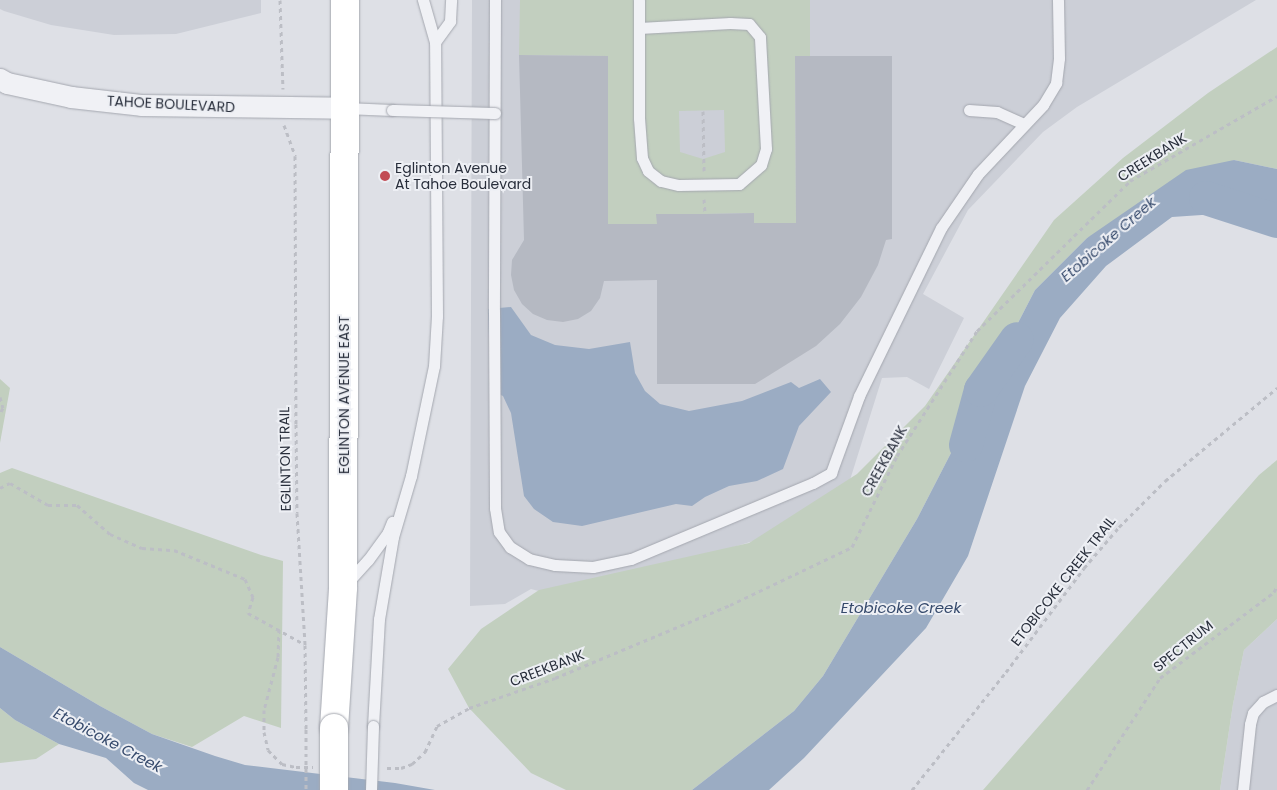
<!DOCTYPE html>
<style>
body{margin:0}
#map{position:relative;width:1277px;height:790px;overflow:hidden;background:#dee0e6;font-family:Poppins,sans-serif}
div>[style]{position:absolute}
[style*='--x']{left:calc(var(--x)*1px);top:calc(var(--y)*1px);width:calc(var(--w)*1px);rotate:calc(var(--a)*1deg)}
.built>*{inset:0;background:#cccfd7}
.green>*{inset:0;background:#c2cfbf}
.water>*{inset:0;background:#9bacc3}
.river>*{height:34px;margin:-17px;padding:0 17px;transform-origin:17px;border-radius:17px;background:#9bacc3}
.building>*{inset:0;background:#b5b9c2}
.path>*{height:3px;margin-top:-1.5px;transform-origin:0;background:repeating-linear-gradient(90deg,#bcbec5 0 4px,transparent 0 8px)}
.roads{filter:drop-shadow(0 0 1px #a4a7af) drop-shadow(0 0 1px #a4a7af)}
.service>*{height:11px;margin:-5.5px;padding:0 5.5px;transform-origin:5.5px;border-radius:5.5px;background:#f0f1f5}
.minor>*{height:21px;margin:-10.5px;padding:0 10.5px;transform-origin:10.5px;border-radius:10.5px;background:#f0f1f5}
.primary>*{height:28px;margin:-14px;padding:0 14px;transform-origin:14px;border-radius:14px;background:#fff}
.path-bridge>*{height:3px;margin-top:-1.5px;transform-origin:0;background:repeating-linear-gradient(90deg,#bcbec5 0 4px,transparent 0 8px)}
.bridges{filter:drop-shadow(0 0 1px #a4a7af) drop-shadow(0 0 1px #a4a7af)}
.service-bridge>*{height:11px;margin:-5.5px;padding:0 5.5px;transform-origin:5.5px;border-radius:5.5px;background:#f0f1f5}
.primary-bridge>*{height:28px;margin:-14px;padding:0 14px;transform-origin:14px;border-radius:14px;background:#fff}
.dots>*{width:14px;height:14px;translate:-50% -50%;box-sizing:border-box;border:2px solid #edeff4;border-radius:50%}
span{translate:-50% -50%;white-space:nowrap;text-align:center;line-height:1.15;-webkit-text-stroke:4px #edeff4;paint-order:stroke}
.street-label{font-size:14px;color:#282e3b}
.poi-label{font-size:14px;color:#282e3b}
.left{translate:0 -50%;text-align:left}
.water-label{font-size:15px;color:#364a6c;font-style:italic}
</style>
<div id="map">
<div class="built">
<div style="clip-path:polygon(0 0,261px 0,261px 13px,176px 34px,114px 35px,51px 25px,4px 11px,0 9px)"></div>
<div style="clip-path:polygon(472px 0,1256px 0,1077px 107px,1043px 132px,968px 210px,923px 294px,964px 318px,929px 389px,907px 377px,882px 378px,839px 515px,565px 598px,531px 589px,505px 604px,470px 606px)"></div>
<div style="clip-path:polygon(1277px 619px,1277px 790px,1220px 790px,1233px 704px,1244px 650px)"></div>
</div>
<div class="green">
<div style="clip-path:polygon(evenodd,520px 0,810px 0,810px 56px,795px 56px,796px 223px,754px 223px,754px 213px,705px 214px,657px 214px,657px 224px,608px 224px,608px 56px,519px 55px,520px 0,724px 110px,725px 152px,703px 159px,680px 152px,679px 111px,724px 110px)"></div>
<div style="clip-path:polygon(1277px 47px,1277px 169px,1234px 160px,1087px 238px,1035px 290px,917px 519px,823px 676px,794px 711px,692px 790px,566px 790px,531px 773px,469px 708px,448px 669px,481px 629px,539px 590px,749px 543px,857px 474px,925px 406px,1054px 220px,1123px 158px,1208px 93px)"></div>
<div style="clip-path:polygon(0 379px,10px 388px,0 443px)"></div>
<div style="clip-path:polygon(1277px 460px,1277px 619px,1244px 650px,1233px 704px,1220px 790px,983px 790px,1259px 475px)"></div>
<div style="clip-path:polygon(12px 468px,261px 555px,283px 561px,281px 728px,244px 716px,192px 747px,152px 734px,100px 706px,0 647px,0 473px)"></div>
<div style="clip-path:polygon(0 708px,15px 720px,59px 744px,36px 759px,0 763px)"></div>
</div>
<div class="water">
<div style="clip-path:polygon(1234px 160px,1277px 169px,1277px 213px,1261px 211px,1172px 217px,1106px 266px,1060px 318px,1025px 386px,968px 556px,926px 628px,804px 758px,769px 790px,692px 790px,794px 711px,823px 676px,917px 519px,1035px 290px,1087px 238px,1186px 170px)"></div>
<div style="clip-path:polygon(511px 307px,531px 335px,555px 345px,589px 349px,630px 342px,635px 373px,645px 391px,660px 404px,689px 411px,742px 401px,791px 382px,799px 388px,820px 379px,831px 392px,799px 426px,783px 469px,757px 481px,729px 486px,705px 497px,692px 506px,676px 504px,582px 526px,553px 522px,534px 509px,524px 496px,511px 413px,503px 396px,491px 391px,488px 309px)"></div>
<div style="clip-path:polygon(0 647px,100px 706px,152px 734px,215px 756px,245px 765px,395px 783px,435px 790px,148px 790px,134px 783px,106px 758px,59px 744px,15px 720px,0 708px)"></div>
</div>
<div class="river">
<div style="--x:1206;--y:198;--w:75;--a:17.9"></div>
<div style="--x:966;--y:445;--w:57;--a:-74.7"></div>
<div style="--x:981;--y:390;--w:62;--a:-54.8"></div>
</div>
<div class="building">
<div style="clip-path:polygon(519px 55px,608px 56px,608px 224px,657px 224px,656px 214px,705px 214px,754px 213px,754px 223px,796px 223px,795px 56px,892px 56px,892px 239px,886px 240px,878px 265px,861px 297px,840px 324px,816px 346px,755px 384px,657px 384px,657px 280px,604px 281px,600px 298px,591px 311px,578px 319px,563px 322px,547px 320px,533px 314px,522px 304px,514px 290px,511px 275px,512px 260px,524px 240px)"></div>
</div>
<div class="path">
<div style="--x:280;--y:0;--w:89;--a:88.1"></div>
<div style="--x:703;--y:111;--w:60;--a:89"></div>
<div style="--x:284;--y:125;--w:33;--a:70"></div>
<div style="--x:295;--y:156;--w:268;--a:89.8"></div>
<div style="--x:296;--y:424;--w:89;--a:89.4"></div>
<div style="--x:297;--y:513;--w:132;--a:86.5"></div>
<div style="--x:305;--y:645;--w:84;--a:89.3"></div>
<div style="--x:704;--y:199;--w:15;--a:86"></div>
<div style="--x:0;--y:397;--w:11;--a:75"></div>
<div style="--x:3;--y:408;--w:6;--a:121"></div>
<div style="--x:0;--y:488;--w:11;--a:-27"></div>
<div style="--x:10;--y:483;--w:44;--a:30.1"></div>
<div style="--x:48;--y:505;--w:29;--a:0"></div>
<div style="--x:77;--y:505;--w:44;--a:41.3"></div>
<div style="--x:110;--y:534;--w:35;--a:24"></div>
<div style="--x:142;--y:548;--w:32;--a:4"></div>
<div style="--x:174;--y:550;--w:77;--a:22.2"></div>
<div style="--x:245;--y:579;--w:20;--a:66"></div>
<div style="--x:253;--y:597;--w:17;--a:107"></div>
<div style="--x:248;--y:613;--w:64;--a:29"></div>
<div style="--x:279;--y:629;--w:28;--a:92"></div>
<div style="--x:278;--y:657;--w:55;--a:104.8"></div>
<div style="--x:264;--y:710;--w:22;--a:90"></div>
<div style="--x:264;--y:732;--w:18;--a:77"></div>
<div style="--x:268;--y:750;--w:20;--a:45"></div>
<div style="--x:282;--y:764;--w:14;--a:12"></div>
<div style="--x:296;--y:767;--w:17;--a:0"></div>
<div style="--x:387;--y:768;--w:14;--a:0"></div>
<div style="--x:401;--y:768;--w:12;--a:-20"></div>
<div style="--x:412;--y:764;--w:18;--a:-43"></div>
<div style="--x:425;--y:752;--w:29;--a:-65"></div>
<div style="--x:437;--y:726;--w:37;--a:-29"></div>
<div style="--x:469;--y:708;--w:91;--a:-19.2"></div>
<div style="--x:555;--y:678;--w:190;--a:-22.6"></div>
<div style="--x:730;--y:605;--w:135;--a:-25.4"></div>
<div style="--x:852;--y:547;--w:102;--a:-63.7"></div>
<div style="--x:897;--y:456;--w:148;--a:-57.4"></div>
<div style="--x:977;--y:331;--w:214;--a:-44.4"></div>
<div style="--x:1130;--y:181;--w:170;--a:-30"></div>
<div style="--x:912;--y:790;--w:151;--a:-51.5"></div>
<div style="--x:1006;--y:672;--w:130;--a:-53.1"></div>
<div style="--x:1084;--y:568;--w:54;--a:-49.5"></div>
<div style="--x:1119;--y:527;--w:65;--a:-45"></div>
<div style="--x:1165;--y:481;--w:146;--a:-39.7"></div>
<div style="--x:1087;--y:790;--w:134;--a:-56.9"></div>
<div style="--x:1160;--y:678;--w:143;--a:-37"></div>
<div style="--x:1274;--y:592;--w:7;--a:-63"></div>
</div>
<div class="roads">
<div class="service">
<div style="--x:495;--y:0;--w:312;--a:90.2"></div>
<div style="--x:494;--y:312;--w:196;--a:89.7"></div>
<div style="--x:495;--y:508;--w:24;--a:81"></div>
<div style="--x:499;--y:532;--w:19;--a:54"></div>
<div style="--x:510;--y:547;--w:22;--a:32"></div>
<div style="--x:529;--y:559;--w:27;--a:13"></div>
<div style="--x:555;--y:565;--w:38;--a:3"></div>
<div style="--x:593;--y:567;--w:39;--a:-12"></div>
<div style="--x:631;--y:559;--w:197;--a:-22.7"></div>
<div style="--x:813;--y:483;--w:21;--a:-29"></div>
<div style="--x:831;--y:473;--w:82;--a:-70"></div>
<div style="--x:859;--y:396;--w:187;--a:-64"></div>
<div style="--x:941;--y:228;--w:65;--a:-55.6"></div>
<div style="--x:978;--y:174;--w:95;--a:-46.7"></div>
<div style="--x:1043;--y:105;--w:26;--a:-59"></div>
<div style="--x:1056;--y:83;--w:25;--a:-83"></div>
<div style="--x:1059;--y:58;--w:58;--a:-91"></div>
<div style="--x:639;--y:0;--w:118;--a:90"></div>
<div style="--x:639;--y:118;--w:40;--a:85.7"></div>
<div style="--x:642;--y:158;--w:14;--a:65"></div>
<div style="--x:648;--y:171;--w:16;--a:38"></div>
<div style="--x:661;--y:181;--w:18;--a:13"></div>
<div style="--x:679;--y:185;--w:60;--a:-1"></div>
<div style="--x:739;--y:184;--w:29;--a:-41"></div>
<div style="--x:761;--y:165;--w:17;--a:-73"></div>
<div style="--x:766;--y:149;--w:112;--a:-93.1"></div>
<div style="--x:760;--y:37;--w:17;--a:-130"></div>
<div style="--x:749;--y:24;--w:19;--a:-177"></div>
<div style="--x:730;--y:23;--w:91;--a:176.9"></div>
<div style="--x:435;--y:42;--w:26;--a:-54"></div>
<div style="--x:450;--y:21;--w:21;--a:-87"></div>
<div style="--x:345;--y:108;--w:47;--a:2.4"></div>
<div style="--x:969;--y:110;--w:28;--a:4"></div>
<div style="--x:997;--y:112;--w:30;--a:24"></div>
<div style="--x:347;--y:583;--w:31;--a:-48"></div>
<div style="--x:368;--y:560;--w:34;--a:-54"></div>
<div style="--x:388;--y:532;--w:11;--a:-68"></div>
<div style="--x:373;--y:726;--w:107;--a:-86.8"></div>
<div style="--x:379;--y:619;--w:83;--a:-80.3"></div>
<div style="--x:393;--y:537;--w:64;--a:-73.6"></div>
<div style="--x:411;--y:476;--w:112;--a:-78.2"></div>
<div style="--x:434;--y:366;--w:50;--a:-86.6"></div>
<div style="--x:437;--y:316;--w:274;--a:-90.4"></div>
<div style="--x:435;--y:42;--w:44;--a:-105.9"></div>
<div style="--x:1243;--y:790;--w:66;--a:-83.9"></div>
<div style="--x:1250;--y:724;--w:11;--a:-75"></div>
<div style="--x:1253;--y:713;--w:15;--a:-48"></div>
<div style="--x:1263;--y:702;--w:16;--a:-27"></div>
</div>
<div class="minor">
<div style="--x:0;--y:79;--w:8;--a:30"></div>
<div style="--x:7;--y:83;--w:66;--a:12.3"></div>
<div style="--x:71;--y:97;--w:70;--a:6.5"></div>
<div style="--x:141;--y:105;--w:204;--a:0.8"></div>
</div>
<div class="primary">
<div style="--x:334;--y:728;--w:141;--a:-86.3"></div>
<div style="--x:343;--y:587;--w:587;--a:-89.8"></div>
</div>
</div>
<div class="path-bridge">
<div style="--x:306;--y:729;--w:61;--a:90"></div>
</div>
<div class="bridges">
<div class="service-bridge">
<div style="--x:392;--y:110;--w:103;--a:1.7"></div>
<div style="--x:371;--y:790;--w:64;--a:-88.2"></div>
</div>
<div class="primary-bridge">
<div style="--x:334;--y:728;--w:62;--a:90"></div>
</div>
</div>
<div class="dots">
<div style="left:385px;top:176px;background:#c24c55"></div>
</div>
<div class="street-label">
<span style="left:171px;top:104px;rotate:3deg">TAHOE BOULEVARD</span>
<span style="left:1152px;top:157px;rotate:-32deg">CREEKBANK</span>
<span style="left:344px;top:395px;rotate:-90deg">EGLINTON AVENUE EAST</span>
<span style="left:285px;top:459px;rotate:-91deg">EGLINTON TRAIL</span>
<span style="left:884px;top:461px;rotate:-61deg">CREEKBANK</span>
<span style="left:1063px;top:581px;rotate:-52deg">ETOBICOKE CREEK TRAIL</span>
<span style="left:1183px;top:646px;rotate:-39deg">SPECTRUM</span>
<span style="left:547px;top:668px;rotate:-21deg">CREEKBANK</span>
</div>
<div class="poi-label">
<span class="left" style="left:395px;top:176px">Eglinton Avenue<br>At Tahoe Boulevard</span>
</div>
<div class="water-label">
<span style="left:1108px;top:239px;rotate:-41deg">Etobicoke Creek</span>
<span style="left:901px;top:608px">Etobicoke Creek</span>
<span style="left:108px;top:740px;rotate:28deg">Etobicoke Creek</span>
</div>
</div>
